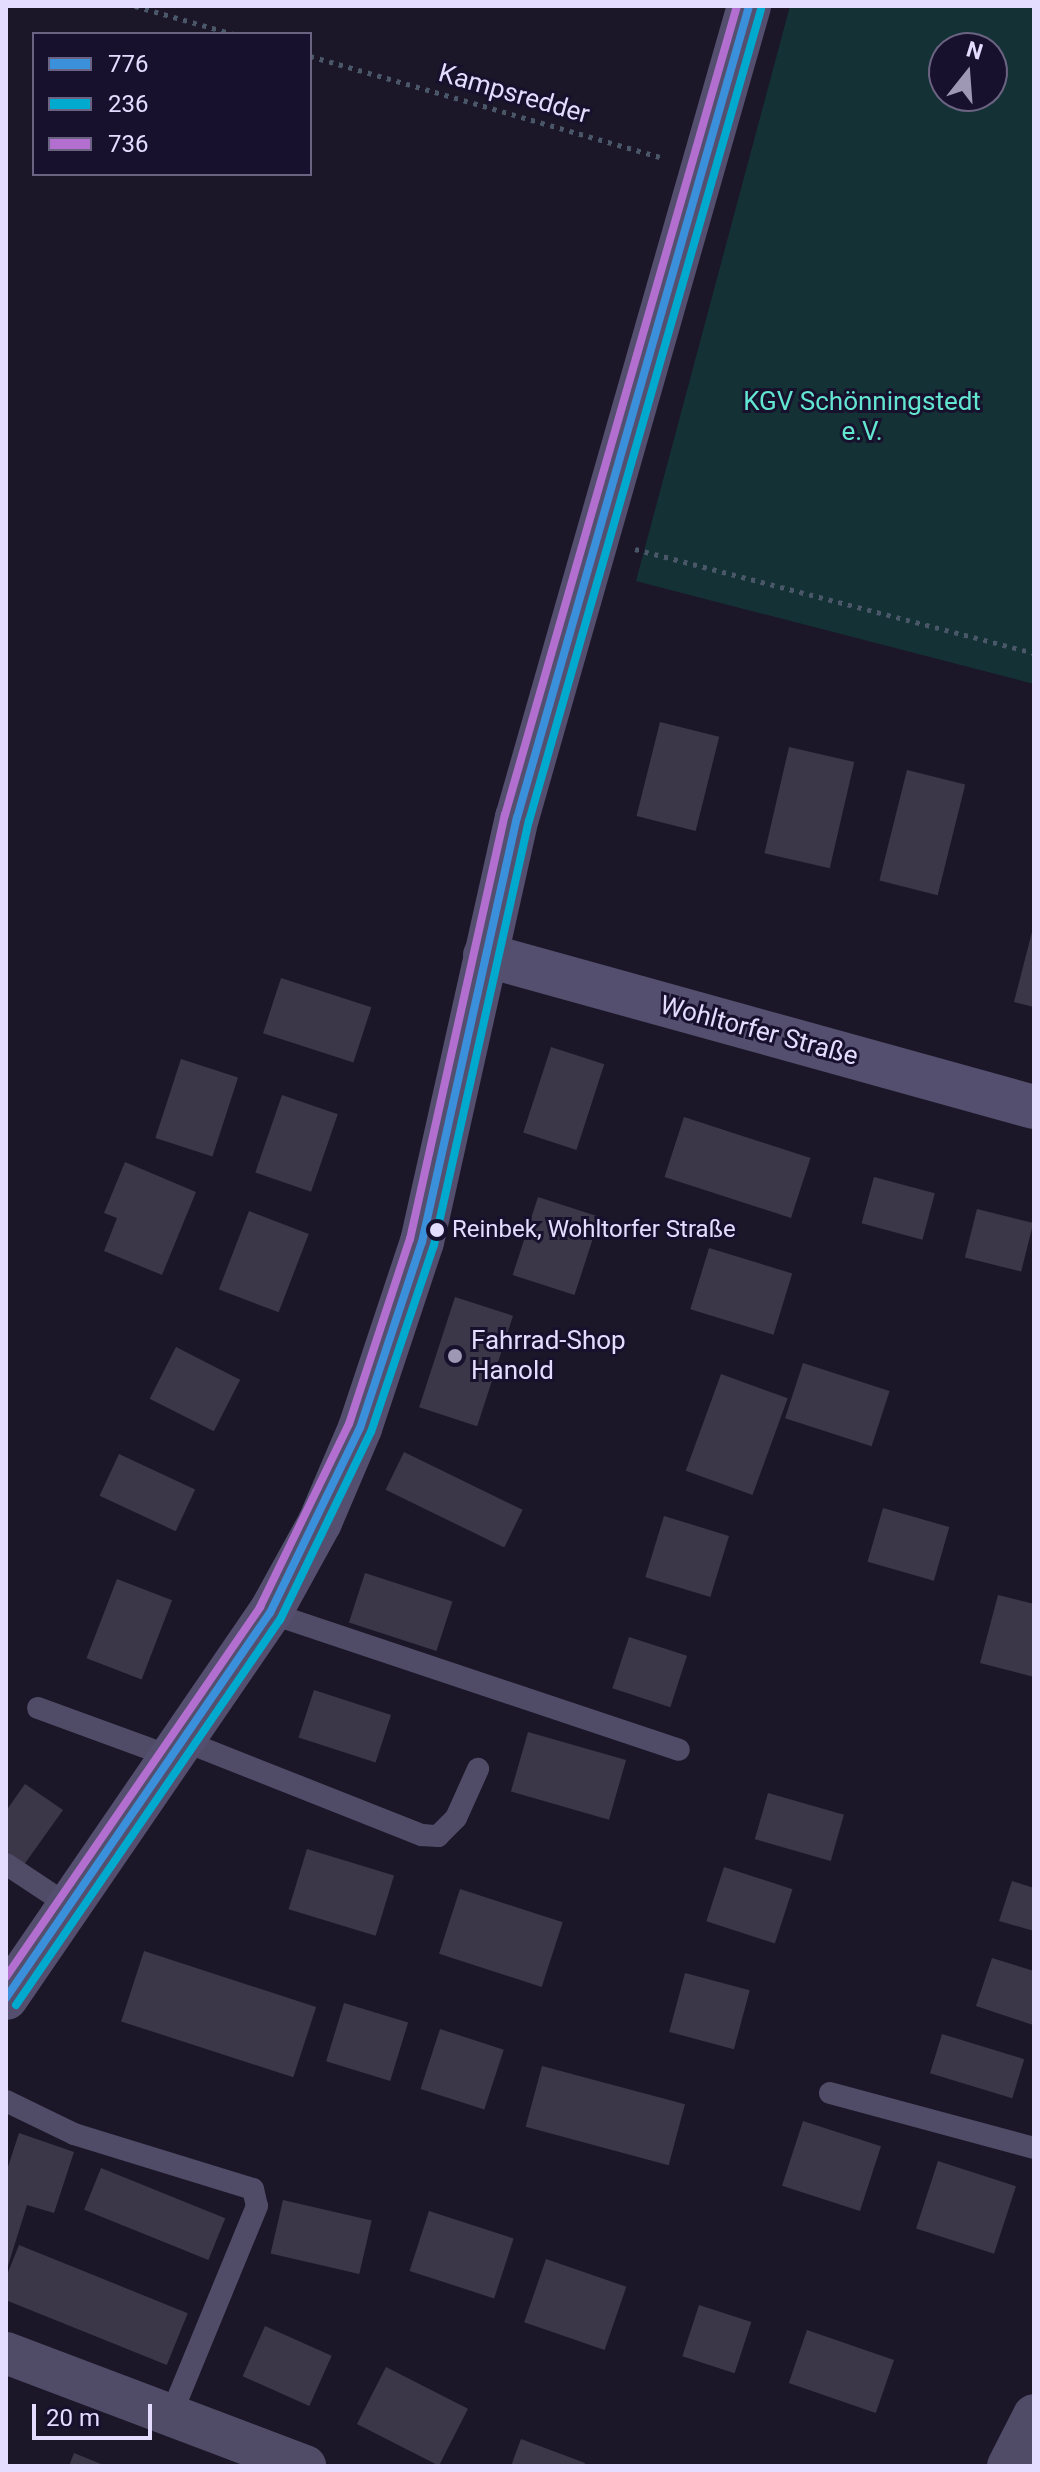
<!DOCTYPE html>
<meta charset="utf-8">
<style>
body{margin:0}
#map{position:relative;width:1040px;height:2472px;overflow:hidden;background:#1c1728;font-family:Roboto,sans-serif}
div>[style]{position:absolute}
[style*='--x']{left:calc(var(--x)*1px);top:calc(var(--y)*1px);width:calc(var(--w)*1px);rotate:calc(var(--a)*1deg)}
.green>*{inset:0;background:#143236}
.building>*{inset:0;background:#3b3648;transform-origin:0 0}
.path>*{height:5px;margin-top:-2.5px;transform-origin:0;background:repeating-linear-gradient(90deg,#4a5769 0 4px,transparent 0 10px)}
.lane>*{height:22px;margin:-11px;padding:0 11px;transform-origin:11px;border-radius:11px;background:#504c68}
.street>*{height:42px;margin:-21px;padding:0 21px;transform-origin:21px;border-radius:21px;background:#504c68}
.secondary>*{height:44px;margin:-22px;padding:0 22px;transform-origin:22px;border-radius:22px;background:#544f6e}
.bus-1>*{height:8px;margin:-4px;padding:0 4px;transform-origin:4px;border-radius:4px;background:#3a90db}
.bus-2>*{height:8px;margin:-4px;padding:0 4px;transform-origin:4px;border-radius:4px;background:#00a9ce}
.bus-3>*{height:8px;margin:-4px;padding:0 4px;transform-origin:4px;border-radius:4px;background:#b36fd0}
.dots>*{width:22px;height:22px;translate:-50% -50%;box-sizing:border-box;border:4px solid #18112e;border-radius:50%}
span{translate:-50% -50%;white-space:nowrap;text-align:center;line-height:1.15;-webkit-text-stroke:6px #18112e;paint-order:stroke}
.bus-label{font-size:24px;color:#e4ddff}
.left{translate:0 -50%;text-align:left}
.street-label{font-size:26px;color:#e4ddff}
.park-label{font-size:26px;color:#62e6d0}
.poi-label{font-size:26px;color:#e4ddff}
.frame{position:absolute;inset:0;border:8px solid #e4ddff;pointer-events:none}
.legend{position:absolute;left:32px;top:32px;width:280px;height:144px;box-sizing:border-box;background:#18112e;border:2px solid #6a6382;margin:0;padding:10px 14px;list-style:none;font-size:24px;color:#e4ddff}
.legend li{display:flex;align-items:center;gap:16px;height:40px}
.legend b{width:40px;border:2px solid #6a6382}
.north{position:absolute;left:928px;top:32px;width:80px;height:80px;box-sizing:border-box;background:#18112e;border:2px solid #6a6382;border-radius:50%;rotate:17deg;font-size:22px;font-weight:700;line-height:32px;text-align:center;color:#e4ddff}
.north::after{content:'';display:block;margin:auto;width:28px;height:36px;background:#9e98b4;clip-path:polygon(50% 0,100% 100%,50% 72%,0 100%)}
.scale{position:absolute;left:32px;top:2404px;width:120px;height:36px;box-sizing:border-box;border:4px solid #e4ddff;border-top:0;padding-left:10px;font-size:24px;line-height:28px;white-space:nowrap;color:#e4ddff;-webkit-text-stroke:6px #18112e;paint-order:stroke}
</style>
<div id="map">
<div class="green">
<div style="clip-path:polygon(evenodd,790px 6px,1034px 6px,1034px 684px,636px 581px,790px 6px,944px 48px,992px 48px,992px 96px,944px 96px,944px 48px)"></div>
</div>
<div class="building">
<div style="left:660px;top:722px;width:61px;height:97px;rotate:14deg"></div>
<div style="left:789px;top:747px;width:67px;height:109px;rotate:13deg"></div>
<div style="left:907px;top:770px;width:60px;height:114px;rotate:14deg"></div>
<div style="clip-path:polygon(1033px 928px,1034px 928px,1034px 1007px,1014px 1002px)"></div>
<div style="left:281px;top:978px;width:95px;height:58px;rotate:18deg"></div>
<div style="left:551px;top:1047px;width:56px;height:90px;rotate:18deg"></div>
<div style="left:181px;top:1059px;width:60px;height:83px;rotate:18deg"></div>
<div style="left:282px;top:1095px;width:59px;height:82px;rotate:19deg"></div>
<div style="left:684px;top:1117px;width:133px;height:63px;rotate:18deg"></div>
<div style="clip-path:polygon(125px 1162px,196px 1192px,162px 1275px,104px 1251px,117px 1218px,104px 1213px)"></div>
<div style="left:874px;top:1177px;width:63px;height:48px;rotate:15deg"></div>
<div style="left:538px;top:1197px;width:65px;height:82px;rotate:18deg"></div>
<div style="left:977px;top:1209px;width:58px;height:50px;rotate:14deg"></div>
<div style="left:249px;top:1211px;width:64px;height:84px;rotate:21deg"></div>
<div style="left:709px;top:1248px;width:87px;height:64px;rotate:17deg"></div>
<div style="left:455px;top:1297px;width:61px;height:116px;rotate:18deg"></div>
<div style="left:176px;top:1347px;width:72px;height:58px;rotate:27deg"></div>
<div style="left:803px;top:1363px;width:91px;height:58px;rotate:18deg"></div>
<div style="left:721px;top:1374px;width:71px;height:103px;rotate:20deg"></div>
<div style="left:404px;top:1452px;width:132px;height:42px;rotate:26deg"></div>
<div style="left:119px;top:1454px;width:84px;height:46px;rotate:25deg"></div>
<div style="left:883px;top:1508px;width:69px;height:56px;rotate:16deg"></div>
<div style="left:664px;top:1516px;width:68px;height:64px;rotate:17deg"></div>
<div style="left:365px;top:1573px;width:92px;height:52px;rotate:18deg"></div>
<div style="left:117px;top:1579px;width:59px;height:85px;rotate:21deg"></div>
<div style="clip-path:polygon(998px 1595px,1034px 1604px,1034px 1677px,980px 1663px)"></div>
<div style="left:629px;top:1637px;width:61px;height:54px;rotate:18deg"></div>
<div style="left:314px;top:1690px;width:81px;height:50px;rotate:18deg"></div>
<div style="left:528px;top:1732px;width:102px;height:62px;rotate:16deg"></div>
<div style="clip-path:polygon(25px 1784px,63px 1810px,21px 1869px,6px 1858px,6px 1811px)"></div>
<div style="left:768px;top:1793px;width:79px;height:48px;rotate:16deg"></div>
<div style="left:307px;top:1849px;width:91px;height:63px;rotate:17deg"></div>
<div style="left:724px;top:1867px;width:72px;height:57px;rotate:18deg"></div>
<div style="clip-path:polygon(1012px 1881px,1034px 1888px,1034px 1931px,999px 1921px)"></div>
<div style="left:460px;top:1889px;width:108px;height:68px;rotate:18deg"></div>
<div style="left:144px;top:1951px;width:181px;height:74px;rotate:18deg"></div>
<div style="clip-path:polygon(992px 1958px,1034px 1971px,1033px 2025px,976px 2006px)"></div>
<div style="left:685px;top:1973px;width:67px;height:61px;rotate:15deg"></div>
<div style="left:344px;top:2003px;width:67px;height:61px;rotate:17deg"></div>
<div style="left:440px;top:2029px;width:67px;height:63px;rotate:18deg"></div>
<div style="left:942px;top:2034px;width:86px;height:41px;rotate:17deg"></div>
<div style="left:542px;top:2066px;width:148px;height:63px;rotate:15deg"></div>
<div style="left:803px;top:2121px;width:82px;height:68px;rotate:18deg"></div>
<div style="clip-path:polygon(19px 2133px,74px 2152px,54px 2213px,27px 2205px,7px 2269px,6px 2173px)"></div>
<div style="left:938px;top:2161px;width:82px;height:71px;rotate:18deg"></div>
<div style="left:101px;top:2168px;width:134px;height:45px;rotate:22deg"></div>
<div style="left:283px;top:2200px;width:91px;height:55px;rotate:13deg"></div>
<div style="left:429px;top:2211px;width:89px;height:63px;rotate:18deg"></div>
<div style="left:19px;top:2245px;width:182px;height:56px;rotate:22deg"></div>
<div style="left:546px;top:2259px;width:85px;height:67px;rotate:19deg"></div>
<div style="left:699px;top:2305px;width:55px;height:54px;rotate:18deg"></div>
<div style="left:265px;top:2326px;width:73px;height:55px;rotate:24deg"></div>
<div style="left:807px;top:2330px;width:92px;height:56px;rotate:19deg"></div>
<div style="left:386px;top:2367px;width:92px;height:64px;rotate:27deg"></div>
<div style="clip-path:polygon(521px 2439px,585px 2463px,584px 2466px,511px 2466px)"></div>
<div style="clip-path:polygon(74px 2453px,106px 2466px,69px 2466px)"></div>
</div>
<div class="path">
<div style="--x:135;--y:6;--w:102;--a:15.9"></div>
<div style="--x:310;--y:56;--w:367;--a:16.1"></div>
<div style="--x:635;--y:549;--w:412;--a:14.6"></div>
</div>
<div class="lane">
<div style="--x:270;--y:1613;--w:431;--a:18.5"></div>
<div style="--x:38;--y:1708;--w:143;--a:20.1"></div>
<div style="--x:184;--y:1741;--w:256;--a:21.6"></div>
<div style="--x:422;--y:1835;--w:16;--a:4"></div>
<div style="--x:438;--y:1836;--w:25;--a:-45"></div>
<div style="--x:456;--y:1818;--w:54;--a:-65.8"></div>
<div style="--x:6;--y:1864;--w:78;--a:33.5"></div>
<div style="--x:830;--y:2093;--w:211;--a:15.1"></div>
<div style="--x:6;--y:2101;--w:76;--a:25.9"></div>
<div style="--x:74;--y:2134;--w:187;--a:17.1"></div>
<div style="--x:253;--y:2189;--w:17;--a:77"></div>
<div style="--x:257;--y:2206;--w:226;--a:112.4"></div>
</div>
<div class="street">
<div style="--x:6;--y:2353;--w:320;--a:20.7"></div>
<div style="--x:1008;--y:2466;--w:57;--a:-63"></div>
</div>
<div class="secondary">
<div style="--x:485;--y:955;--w:570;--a:15.48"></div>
<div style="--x:6;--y:1998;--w:467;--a:-55.6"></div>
<div style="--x:270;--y:1613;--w:104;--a:-61.2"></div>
<div style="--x:320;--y:1522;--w:102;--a:-66.9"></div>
<div style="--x:360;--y:1428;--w:196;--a:-71.6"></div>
<div style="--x:422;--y:1242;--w:435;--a:-77.4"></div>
<div style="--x:517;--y:818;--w:844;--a:-74.05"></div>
</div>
<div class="bus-1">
<div style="--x:6;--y:1998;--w:467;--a:-55.6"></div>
<div style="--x:270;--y:1613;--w:206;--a:-64.1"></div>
<div style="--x:360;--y:1428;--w:196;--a:-71.6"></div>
<div style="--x:422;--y:1242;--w:435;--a:-77.4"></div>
<div style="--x:517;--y:818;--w:844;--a:-74.05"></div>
</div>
<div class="bus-2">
<div style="--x:16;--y:2005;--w:467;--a:-55.6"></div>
<div style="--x:280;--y:1620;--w:209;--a:-64.2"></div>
<div style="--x:371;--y:1432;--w:197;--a:-71.4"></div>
<div style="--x:434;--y:1245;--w:435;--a:-77.4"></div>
<div style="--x:529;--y:821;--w:844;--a:-74.05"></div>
</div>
<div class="bus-3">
<div style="--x:6;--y:1977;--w:449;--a:-55.5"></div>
<div style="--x:260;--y:1607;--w:203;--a:-64.1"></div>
<div style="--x:349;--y:1424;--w:195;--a:-71.8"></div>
<div style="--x:410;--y:1239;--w:435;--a:-77.4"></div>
<div style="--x:505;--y:815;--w:842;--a:-74"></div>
</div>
<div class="dots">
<div style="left:437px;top:1230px;background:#e4ddff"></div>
<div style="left:455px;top:1356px;background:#9e98b4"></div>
</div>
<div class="bus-label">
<span class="left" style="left:452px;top:1230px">Reinbek, Wohltorfer Straße</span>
</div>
<div class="street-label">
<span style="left:514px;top:94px;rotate:16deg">Kampsredder</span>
<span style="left:759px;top:1031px;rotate:15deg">Wohltorfer Straße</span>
</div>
<div class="park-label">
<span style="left:862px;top:417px">KGV Schönningstedt<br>e.V.</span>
</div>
<div class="poi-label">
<span class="left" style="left:471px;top:1356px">Fahrrad-Shop<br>Hanold</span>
</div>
<div class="frame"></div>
<ul class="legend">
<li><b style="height:10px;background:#3a90db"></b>776</li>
<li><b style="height:10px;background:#00a9ce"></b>236</li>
<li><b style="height:10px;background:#b36fd0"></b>736</li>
</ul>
<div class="north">N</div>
<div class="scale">20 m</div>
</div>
